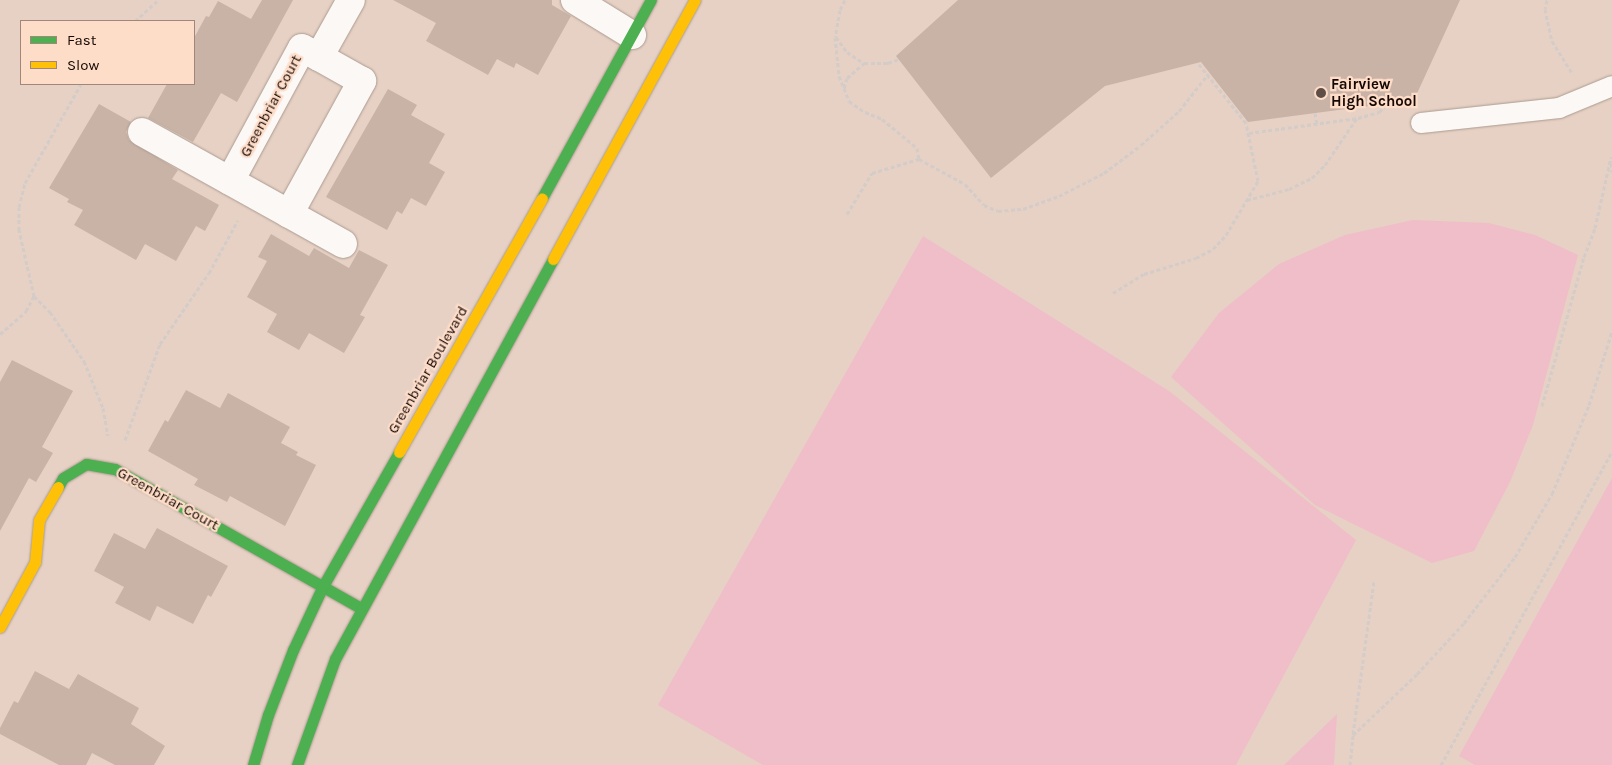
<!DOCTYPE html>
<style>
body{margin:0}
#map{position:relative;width:1612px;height:765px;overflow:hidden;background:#e7d1c4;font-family:Karla,sans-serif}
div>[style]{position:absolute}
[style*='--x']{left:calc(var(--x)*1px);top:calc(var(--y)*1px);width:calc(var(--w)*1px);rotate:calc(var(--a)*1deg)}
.green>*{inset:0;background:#efbec8}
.building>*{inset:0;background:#c9b3a6}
.path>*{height:3px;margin-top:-1.5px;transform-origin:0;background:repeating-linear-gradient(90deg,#d3ccc8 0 4px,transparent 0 6.5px)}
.roads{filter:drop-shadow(0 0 1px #ab9b90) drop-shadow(0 0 1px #ab9b90)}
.lane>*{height:20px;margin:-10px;padding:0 10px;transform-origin:10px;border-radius:10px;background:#fbf8f6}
.street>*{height:28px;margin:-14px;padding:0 14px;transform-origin:14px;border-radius:14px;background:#fbf8f6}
.fast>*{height:11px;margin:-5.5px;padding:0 5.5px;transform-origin:5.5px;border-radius:5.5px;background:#4caf50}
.slow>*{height:11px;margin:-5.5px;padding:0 5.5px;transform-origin:5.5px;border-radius:5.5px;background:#ffc107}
.dots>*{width:14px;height:14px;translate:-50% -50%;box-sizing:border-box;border:2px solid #fddcc8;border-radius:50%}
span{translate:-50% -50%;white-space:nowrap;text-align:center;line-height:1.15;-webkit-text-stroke:4.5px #fddcc8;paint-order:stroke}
.poi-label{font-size:15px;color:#150802;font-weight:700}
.left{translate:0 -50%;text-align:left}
.street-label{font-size:15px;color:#150802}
.legend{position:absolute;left:20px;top:20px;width:175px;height:65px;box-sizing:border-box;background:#fddcc8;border:1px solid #a08779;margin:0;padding:6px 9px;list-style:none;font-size:15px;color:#150802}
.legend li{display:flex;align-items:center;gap:10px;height:25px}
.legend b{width:25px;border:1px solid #a08779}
</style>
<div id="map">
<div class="green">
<div style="clip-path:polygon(1413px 220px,1489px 223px,1535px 235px,1578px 255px,1533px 425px,1510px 482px,1474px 551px,1432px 563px,1315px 505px,1171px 377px,1219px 313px,1279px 264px,1345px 235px)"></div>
<div style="clip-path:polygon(923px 236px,1169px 391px,1356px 540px,1236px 765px,763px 765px,658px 705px)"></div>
<div style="clip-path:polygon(1612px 478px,1612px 765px,1475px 765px,1459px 756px)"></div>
<div style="clip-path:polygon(1337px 714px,1334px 765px,1284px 765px)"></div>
</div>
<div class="building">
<div style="clip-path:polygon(262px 0,293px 0,237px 102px,221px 93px,193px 142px,148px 118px,167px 84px,194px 84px,194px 38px,206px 16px,209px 17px,218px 1px,251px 19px)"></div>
<div style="clip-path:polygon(393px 0,552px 0,552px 5px,571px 16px,538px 75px,516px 63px,514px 68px,497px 59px,488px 75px,426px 41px,436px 23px)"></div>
<div style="clip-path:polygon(958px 0,1460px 0,1414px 100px,1248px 122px,1201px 62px,1105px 86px,991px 178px,896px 56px)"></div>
<div style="clip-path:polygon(388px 89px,417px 105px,411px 115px,445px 134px,429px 163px,445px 172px,426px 206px,411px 198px,402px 214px,397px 211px,387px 230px,326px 197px)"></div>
<div style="clip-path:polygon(99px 104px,131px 122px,126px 132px,129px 140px,178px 170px,172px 179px,219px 205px,205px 231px,196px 226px,176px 261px,145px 244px,136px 260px,74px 225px,83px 210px,67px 202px,69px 199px,49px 188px)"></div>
<div style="clip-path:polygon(271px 234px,309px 256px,314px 248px,349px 268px,359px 250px,388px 265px,360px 315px,365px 317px,344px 353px,309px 333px,299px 350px,267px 332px,277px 314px,247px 297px,267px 261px,258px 257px)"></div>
<div style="clip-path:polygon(12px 360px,73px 391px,42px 447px,53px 453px,36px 482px,29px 478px,0 531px,0 382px)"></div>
<div style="clip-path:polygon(186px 390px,220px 408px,228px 393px,290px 427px,281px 443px,298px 452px,296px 455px,316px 465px,285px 526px,230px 496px,227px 502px,194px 485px,198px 479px,148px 451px,165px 420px,168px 422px)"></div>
<div style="clip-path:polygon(157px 528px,228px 566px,211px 597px,208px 595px,193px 624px,157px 606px,150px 621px,115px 603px,124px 587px,94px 571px,114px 533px,145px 549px)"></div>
<div style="clip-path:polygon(35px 671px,69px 689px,78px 674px,139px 708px,131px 724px,165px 746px,154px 765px,115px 765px,92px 753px,86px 765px,59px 765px,0 734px,0 728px,14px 701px,18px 703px)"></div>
</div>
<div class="path">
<div style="--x:845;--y:0;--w:11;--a:117"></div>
<div style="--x:840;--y:10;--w:27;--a:100"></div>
<div style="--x:835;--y:37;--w:39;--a:84"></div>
<div style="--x:839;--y:76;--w:27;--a:68"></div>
<div style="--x:849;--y:101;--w:19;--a:35"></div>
<div style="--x:865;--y:112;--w:18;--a:22"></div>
<div style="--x:882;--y:119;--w:45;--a:39.6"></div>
<div style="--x:917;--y:148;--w:11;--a:80"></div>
<div style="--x:1547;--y:0;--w:9;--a:103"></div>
<div style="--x:1545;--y:9;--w:33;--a:78"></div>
<div style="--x:1552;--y:41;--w:38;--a:58"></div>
<div style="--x:135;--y:21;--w:31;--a:-42"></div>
<div style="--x:836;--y:37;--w:19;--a:54"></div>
<div style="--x:847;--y:52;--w:20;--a:33"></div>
<div style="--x:864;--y:63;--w:24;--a:0"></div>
<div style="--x:888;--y:63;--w:12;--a:-20"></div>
<div style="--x:844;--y:88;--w:10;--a:-73"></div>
<div style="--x:847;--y:78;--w:23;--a:-41"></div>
<div style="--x:1315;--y:113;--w:11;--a:80"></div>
<div style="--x:1249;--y:133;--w:110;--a:-7.8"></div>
<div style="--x:1358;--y:118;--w:22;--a:-16"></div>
<div style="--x:1379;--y:112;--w:13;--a:-42"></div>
<div style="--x:1611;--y:163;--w:9;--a:84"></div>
<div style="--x:1247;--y:200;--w:43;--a:-14.7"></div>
<div style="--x:1289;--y:189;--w:25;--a:-26"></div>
<div style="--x:1312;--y:178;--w:18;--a:-45"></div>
<div style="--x:1325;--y:165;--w:57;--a:-55.8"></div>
<div style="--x:847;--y:214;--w:48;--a:-58.6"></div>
<div style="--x:872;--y:173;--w:49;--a:-16.6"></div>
<div style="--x:919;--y:159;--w:52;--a:28.5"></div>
<div style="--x:965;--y:184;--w:28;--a:48"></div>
<div style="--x:984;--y:205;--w:15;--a:23"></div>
<div style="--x:998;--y:211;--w:25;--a:-5"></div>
<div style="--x:1023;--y:209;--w:38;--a:-20"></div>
<div style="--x:1059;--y:196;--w:51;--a:-27.1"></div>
<div style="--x:1104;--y:173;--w:46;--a:-37.1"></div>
<div style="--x:1141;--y:145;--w:51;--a:-41.8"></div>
<div style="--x:1179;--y:111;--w:48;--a:-51.7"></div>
<div style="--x:1113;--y:293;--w:36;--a:-32"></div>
<div style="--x:1144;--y:274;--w:54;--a:-17.1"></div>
<div style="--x:1196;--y:258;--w:19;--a:-28"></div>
<div style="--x:1213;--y:249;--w:19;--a:-47"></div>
<div style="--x:1226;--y:235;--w:63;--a:-59.3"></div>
<div style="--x:1258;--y:181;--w:59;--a:-101.7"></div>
<div style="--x:1246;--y:123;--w:77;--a:-128.7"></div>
<div style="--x:34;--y:296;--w:23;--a:45"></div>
<div style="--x:50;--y:312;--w:60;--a:55.2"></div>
<div style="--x:84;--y:361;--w:51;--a:68"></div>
<div style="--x:103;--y:408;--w:28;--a:80"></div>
<div style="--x:0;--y:334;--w:35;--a:-41"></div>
<div style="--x:26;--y:311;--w:17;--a:-62"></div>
<div style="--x:34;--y:296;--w:68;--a:-102.8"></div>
<div style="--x:19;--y:230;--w:23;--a:-90"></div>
<div style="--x:19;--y:207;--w:25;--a:-76"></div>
<div style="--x:25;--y:183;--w:114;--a:-60.5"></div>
<div style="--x:1542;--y:406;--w:155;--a:-74.3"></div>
<div style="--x:1584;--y:257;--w:31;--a:-69"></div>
<div style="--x:1595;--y:228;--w:73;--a:-77.3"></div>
<div style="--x:125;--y:440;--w:102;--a:-70"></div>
<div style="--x:160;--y:344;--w:86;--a:-55.4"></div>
<div style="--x:209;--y:273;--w:60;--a:-61.3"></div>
<div style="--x:1353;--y:734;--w:155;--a:-82.2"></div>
<div style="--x:1350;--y:765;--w:30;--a:-84"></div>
<div style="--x:1353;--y:735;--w:88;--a:-43.6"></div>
<div style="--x:1417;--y:674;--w:69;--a:-47.3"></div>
<div style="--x:1464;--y:623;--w:83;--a:-52.3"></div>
<div style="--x:1515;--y:557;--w:73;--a:-59.6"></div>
<div style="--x:1552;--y:494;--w:96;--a:-67.4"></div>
<div style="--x:1589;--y:405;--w:77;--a:-72.7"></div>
<div style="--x:1441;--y:765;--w:357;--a:-61.4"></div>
</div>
<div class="roads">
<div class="lane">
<div style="--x:1421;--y:123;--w:139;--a:-6.2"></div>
<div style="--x:1559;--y:108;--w:57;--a:-22.5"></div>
</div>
<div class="street">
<div style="--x:575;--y:0;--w:67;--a:31.6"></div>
<div style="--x:142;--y:132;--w:230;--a:29.1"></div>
<div style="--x:230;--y:181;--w:151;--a:-61.6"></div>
<div style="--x:302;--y:48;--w:19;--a:28"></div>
<div style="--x:319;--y:57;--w:65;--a:-60.7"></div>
<div style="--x:289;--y:214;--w:152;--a:-61.2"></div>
<div style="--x:362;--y:81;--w:49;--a:-150.8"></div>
</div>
<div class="fast">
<div style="--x:542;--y:198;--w:226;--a:-61.2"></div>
<div style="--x:58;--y:487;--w:10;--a:-61"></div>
<div style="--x:63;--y:478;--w:27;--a:-31"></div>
<div style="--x:86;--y:464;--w:29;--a:10"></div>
<div style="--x:115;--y:469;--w:283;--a:29.5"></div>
<div style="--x:253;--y:765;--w:52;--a:-73.3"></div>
<div style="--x:268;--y:715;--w:70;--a:-69"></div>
<div style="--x:293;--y:650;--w:71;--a:-64.9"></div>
<div style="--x:323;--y:586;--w:154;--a:-60.4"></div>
<div style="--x:297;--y:765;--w:113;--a:-70.3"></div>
<div style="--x:335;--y:659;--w:456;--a:-61.4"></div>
</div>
<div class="slow">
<div style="--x:553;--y:259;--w:295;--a:-61.3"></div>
<div style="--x:399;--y:452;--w:291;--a:-60.6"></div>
<div style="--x:0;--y:627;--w:74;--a:-61.7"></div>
<div style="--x:35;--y:562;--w:42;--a:-84.6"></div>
<div style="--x:39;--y:520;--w:38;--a:-60"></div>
</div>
</div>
<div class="dots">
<div style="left:1321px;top:93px;background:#5e4e46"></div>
</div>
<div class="poi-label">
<span class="left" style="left:1331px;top:93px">Fairview<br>High School</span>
</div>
<div class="street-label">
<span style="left:271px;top:106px;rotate:-62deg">Greenbriar Court</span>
<span style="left:428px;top:370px;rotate:-60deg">Greenbriar Boulevard</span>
<span style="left:168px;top:499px;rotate:29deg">Greenbriar Court</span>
</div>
<ul class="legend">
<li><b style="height:6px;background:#4caf50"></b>Fast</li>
<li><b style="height:6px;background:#ffc107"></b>Slow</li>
</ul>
</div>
